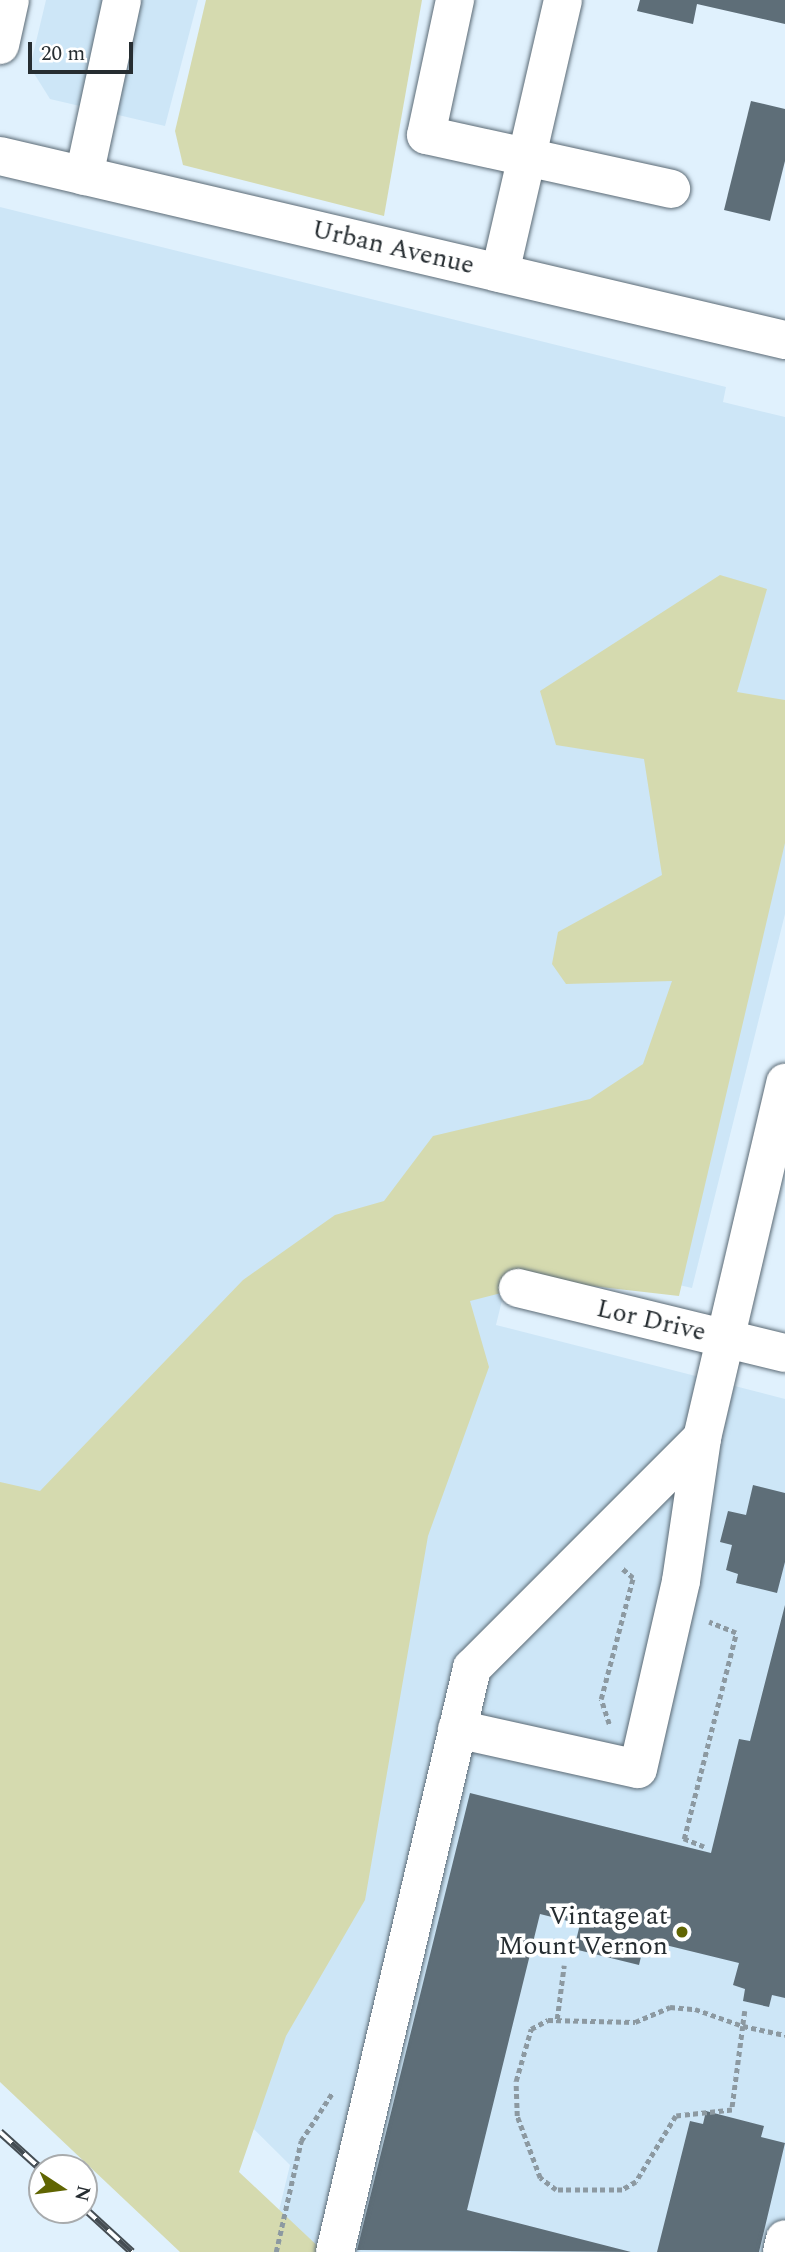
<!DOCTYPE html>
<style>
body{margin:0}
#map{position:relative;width:785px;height:2252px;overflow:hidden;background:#e0f1fd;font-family:Spectral,serif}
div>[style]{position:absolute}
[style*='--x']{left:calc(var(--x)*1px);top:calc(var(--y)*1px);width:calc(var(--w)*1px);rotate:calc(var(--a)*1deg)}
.built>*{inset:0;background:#cde6f7}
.green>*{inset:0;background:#d5daaf}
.building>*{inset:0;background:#5e6e78}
.path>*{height:4.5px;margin-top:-2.25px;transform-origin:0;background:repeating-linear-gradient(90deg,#8c99a1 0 5px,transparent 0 8.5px)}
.roads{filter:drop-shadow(0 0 2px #5b6a75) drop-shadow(0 0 2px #5b6a75)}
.minor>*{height:38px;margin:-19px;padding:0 19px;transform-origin:19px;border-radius:19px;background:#fff}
.rail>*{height:8px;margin-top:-4px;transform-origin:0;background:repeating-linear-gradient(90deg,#fff 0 16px,#454d53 0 32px);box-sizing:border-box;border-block:2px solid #454d53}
.dots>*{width:19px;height:19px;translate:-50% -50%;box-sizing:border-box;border:4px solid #fff;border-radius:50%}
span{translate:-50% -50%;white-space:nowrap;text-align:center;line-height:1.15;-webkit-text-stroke:7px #fff;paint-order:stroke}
.street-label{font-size:26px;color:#262d31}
.poi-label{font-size:26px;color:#262d31}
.right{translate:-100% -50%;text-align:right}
.north{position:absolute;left:28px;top:2154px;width:70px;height:70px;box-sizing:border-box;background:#fff;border:2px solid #a8abad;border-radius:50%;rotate:103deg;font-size:19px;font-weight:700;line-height:28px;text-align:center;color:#262d31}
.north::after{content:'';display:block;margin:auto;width:24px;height:32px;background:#606502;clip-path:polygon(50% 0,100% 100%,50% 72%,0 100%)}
.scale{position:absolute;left:28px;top:42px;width:105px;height:32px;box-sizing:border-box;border:4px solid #262d31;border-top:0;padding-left:9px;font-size:21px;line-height:24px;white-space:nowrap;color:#262d31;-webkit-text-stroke:5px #fff;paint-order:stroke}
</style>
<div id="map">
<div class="built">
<div style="clip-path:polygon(46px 0,198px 0,165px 126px,50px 99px,30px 67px)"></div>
<div style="clip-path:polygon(0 207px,726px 387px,723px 402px,785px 417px,785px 914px,692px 1288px,515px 1247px,496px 1325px,785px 1399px,785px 2252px,269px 2252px,290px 2165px,0 1877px)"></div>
</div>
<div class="green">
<div style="clip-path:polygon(206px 0,422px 0,384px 216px,183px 165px,175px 131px)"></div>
<div style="clip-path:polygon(720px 575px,767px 589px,737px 692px,785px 700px,785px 843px,679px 1296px,548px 1281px,470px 1301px,489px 1367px,428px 1536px,365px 1900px,286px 2036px,239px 2172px,324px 2252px,180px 2252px,0 2082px,0 1482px,40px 1491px,243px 1280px,335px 1215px,384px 1201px,433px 1136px,590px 1099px,643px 1064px,672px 981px,566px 984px,552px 964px,558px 932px,662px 875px,644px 759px,556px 745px,540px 691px)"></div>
</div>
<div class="building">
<div style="clip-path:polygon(640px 0,785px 0,785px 24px,697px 4px,693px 24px,637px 11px)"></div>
<div style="clip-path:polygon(751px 101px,785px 109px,785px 161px,770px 221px,724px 210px)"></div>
<div style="clip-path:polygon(753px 1485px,785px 1493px,785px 1562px,777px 1593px,736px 1583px,738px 1574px,726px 1570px,732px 1545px,720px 1542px,728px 1511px,746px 1515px)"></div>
<div style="clip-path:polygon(785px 1605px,785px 1998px,772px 1995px,769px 2007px,743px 2001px,745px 1989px,733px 1985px,739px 1963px,645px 1940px,639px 1965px,574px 1949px,580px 1924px,540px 1914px,467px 2210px,631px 2252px,357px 2250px,470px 1793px,711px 1853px,739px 1739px,750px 1741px)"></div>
<div style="clip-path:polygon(706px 2111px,764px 2126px,761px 2137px,785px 2143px,759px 2252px,657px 2252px,690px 2121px,703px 2124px)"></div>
</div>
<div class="path">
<div style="--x:609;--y:1724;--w:26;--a:-108"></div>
<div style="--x:601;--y:1699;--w:125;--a:-75.2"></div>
<div style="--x:633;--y:1578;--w:16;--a:-140"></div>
<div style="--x:704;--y:1847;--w:22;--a:-158"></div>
<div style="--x:684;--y:1839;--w:212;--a:-75.8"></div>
<div style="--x:736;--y:1633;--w:29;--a:-158"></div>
<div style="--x:745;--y:2011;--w:15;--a:98"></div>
<div style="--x:743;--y:2026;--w:85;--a:97.5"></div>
<div style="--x:732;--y:2110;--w:56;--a:173.9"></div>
<div style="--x:676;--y:2116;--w:77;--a:121.2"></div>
<div style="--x:636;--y:2182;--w:16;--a:150"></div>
<div style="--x:622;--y:2190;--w:66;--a:180"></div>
<div style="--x:556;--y:2190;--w:20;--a:-143"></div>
<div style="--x:540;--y:2178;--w:66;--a:-110.4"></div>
<div style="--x:517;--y:2116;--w:35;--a:-92"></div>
<div style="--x:516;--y:2081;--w:54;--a:-73.9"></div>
<div style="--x:531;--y:2029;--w:19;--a:-28"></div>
<div style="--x:548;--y:2020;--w:87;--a:1.3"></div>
<div style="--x:635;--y:2022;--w:38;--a:-23"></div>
<div style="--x:670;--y:2007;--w:25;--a:5"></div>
<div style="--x:695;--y:2009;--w:51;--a:19.5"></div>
<div style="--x:743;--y:2026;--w:43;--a:12.1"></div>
<div style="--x:557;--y:2019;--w:54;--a:-82.6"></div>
<div style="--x:276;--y:2252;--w:114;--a:-77.3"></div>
<div style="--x:301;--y:2141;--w:59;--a:-56.9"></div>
</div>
<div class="roads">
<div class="minor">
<div style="--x:455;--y:0;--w:138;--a:102.1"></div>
<div style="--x:426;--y:135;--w:251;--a:12.4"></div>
<div style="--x:0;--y:45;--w:46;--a:-77.5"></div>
<div style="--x:0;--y:156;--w:806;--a:13.19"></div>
<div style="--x:84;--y:176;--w:180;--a:-77.8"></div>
<div style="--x:500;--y:273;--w:280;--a:-77"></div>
<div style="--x:518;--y:1288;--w:275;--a:13.7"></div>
<div style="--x:457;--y:1729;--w:185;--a:12.5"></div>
<div style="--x:638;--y:1769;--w:193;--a:-77.1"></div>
<div style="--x:681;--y:1581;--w:145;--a:-81.6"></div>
<div style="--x:335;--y:2252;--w:600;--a:-76.8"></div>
<div style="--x:472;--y:1668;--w:325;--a:-45"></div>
<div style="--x:702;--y:1438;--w:365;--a:-76.8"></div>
<div style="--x:782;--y:2252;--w:13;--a:-77"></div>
</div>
</div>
<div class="rail">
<div style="--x:0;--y:2132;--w:57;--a:42.1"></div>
<div style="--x:84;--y:2208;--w:65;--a:42.5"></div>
</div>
<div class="dots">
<div style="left:682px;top:1932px;background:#606502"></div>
</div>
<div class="street-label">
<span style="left:393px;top:248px;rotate:13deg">Urban Avenue</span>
<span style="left:651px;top:1321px;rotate:13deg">Lor Drive</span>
</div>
<div class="poi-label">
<span class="right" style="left:668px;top:1932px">Vintage at<br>Mount Vernon</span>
</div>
<div class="north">N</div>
<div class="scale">20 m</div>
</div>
